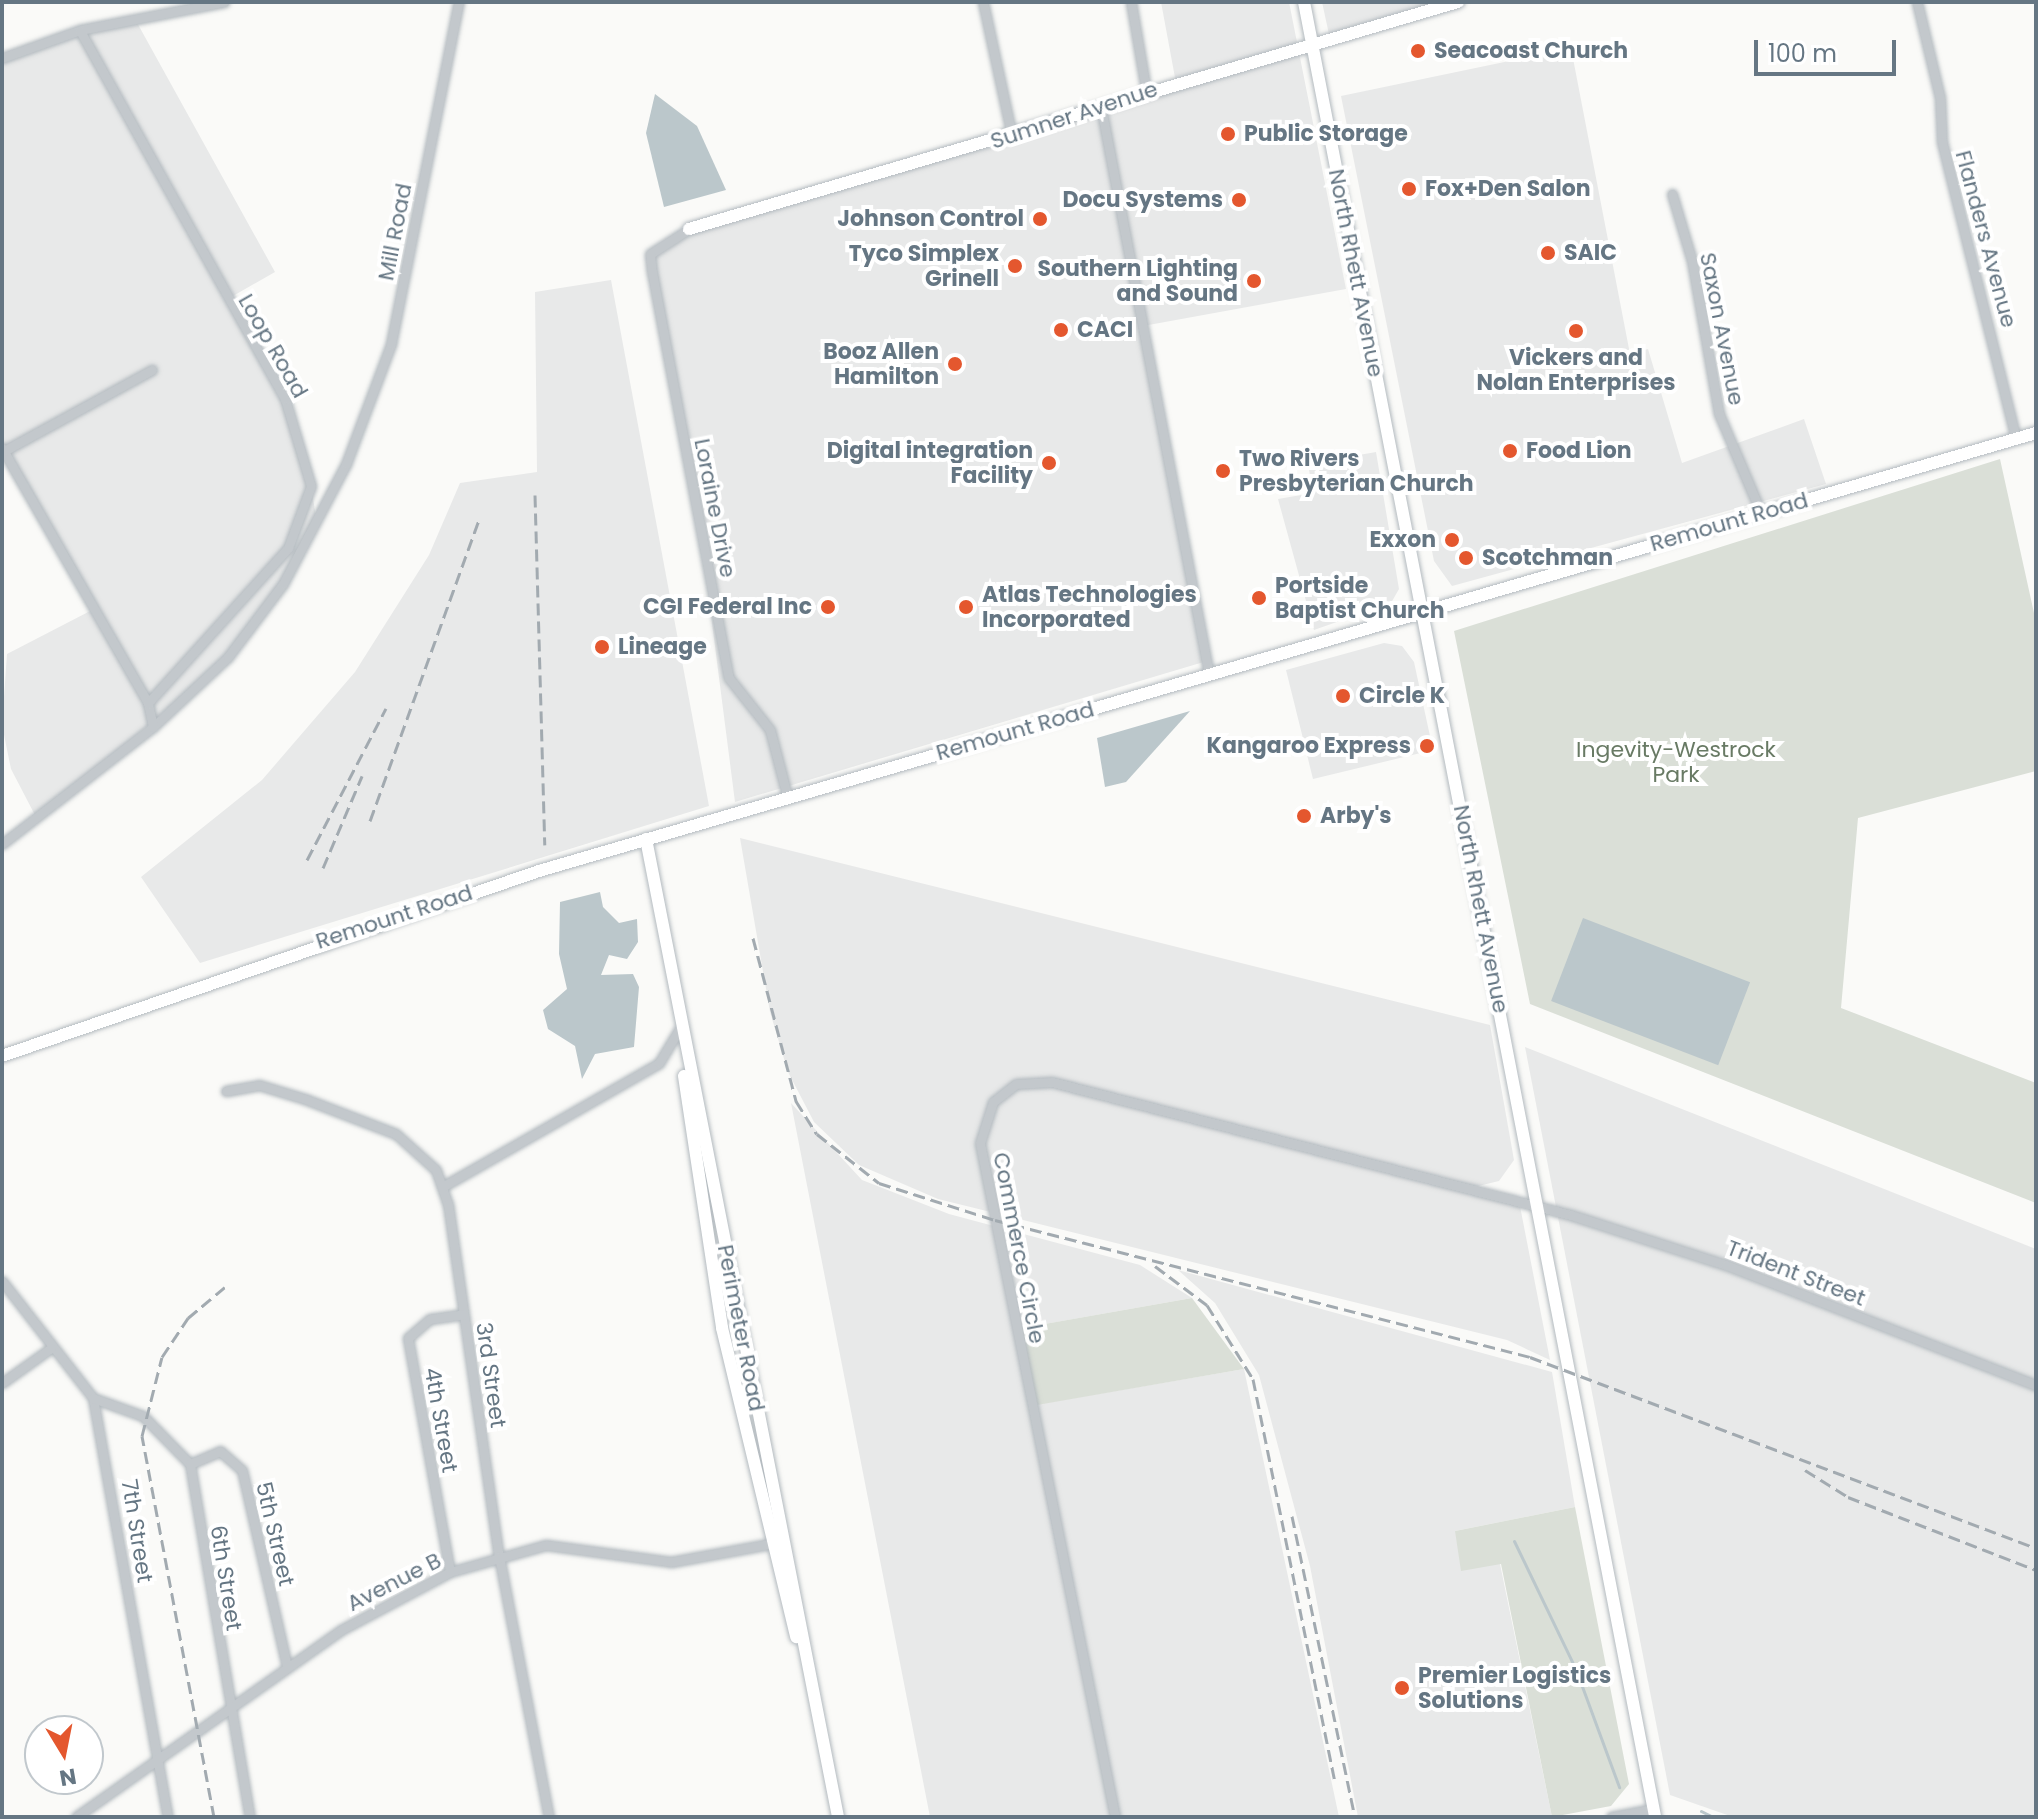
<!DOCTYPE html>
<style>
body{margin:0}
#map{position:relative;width:2038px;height:1819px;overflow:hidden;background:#fafaf8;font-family:Poppins,sans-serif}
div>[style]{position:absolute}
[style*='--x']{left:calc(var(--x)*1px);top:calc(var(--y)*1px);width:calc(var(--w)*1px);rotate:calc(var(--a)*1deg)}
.built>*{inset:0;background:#e8e9e9}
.green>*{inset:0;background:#dadfd7}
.water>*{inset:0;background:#bbc7cb;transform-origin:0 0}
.stream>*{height:3px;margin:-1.5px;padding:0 1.5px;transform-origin:1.5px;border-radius:1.5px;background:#bbc7cb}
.roads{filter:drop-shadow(0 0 2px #b3babf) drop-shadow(0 0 2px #b3babf)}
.street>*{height:9px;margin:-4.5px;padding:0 4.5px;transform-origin:4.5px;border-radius:4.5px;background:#c3c8cc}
.secondary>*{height:12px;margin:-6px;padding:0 6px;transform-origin:6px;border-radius:6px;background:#fff}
.rail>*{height:3px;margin-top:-1.5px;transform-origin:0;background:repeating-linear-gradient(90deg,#a2aab0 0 12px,transparent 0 18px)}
.dots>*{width:22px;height:22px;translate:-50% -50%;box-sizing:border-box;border:4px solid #fff;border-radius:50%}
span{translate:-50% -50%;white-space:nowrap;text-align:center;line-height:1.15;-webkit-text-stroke:8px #fff;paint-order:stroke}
.poi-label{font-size:22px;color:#657683;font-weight:700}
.left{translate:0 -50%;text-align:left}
.right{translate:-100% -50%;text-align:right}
.street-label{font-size:22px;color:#657683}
.park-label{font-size:22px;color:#687a64}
.frame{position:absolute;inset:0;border:4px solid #657683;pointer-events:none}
.north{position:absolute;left:24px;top:1715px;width:80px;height:80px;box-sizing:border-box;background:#fff;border:2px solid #c1c8cd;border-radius:50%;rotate:170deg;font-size:22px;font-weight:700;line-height:32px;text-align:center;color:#657683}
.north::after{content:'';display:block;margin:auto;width:28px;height:36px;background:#e4572e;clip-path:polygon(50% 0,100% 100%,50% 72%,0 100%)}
.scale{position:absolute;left:1754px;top:40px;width:142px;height:36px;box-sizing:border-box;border:4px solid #657683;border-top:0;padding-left:10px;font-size:24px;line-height:28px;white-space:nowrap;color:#657683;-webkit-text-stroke:6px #fff;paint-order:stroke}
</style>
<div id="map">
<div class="built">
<div style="clip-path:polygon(1161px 2px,1289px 2px,1346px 289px,1143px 326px,1207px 661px,735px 802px,699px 522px,650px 255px,667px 239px,1176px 83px)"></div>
<div style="clip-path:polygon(1322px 2px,1458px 2px,1330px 39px)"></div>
<div style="clip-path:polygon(135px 19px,275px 272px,226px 300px,285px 399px,305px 452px,318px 528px,228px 657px,37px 819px,11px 769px,2px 725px,7px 654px,94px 609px,2px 448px,2px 58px)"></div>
<div style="clip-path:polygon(1571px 48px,1630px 354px,1648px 349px,1682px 463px,1804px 419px,1826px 484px,1452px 586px,1434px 561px,1341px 96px)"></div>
<div style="clip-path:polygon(611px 280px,709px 806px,200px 963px,141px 877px,262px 780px,355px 672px,429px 555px,460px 483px,537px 472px,535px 292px)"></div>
<div style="clip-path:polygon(1376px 452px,1399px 589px,1391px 603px,1314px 630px,1278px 499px,1313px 493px,1308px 464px)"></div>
<div style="clip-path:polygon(1384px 643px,1402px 646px,1414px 662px,1433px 750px,1313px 779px,1286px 670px)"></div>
<div style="clip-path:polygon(740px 838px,1490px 1025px,1514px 1160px,1499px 1181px,1470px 1188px,1519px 1201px,1550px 1360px,1507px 1340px,938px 1199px,859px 1165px,814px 1122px,788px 1072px,770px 1012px)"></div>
<div style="clip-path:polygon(1525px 1047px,2036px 1249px,2036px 1817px,1733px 1817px,1670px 1795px)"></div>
<div style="clip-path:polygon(791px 1103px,862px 1180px,949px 1214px,1140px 1265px,1192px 1298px,1017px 1329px,1033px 1405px,1244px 1369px,1339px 1817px,930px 1817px)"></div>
<div style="clip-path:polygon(1178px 1270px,1552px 1372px,1575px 1507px,1455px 1531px,1500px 1564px,1552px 1817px,1358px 1817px,1310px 1566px,1259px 1375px,1215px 1303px)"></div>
</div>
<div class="green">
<div style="clip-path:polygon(2000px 459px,2036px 622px,2036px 771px,1858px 818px,1841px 1008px,2036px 1083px,2036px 1203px,1530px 1004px,1454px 631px)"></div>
<div style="clip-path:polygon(1192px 1298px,1244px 1369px,1037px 1405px,1022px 1328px)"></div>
<div style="clip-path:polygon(1575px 1507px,1629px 1784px,1611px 1806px,1552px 1817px,1501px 1564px,1461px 1571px,1455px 1531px)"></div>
</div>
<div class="water">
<div style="clip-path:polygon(655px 94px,697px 126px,726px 190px,664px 207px,646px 133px)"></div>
<div style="clip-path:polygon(1190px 711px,1126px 782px,1105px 787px,1097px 738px)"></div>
<div style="clip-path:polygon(600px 892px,603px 907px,619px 923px,637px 919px,638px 942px,627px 959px,609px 955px,601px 975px,633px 974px,639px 987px,634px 1047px,595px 1054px,582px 1079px,575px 1046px,548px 1029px,543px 1010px,567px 989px,559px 954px,560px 902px)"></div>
<div style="left:1583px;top:918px;width:179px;height:89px;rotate:21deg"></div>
</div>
<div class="stream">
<div style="--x:1514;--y:1541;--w:143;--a:64.3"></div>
<div style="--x:1576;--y:1670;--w:125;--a:69.8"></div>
<div style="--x:1701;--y:1811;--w:13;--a:27"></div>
</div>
<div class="roads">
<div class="street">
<div style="--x:983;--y:2;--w:137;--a:77.8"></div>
<div style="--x:1131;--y:2;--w:89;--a:80.3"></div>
<div style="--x:1917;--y:2;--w:99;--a:76.5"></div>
<div style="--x:1940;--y:98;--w:44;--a:87.4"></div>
<div style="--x:1942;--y:142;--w:305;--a:76"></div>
<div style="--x:2;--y:58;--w:83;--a:-19.7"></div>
<div style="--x:80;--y:30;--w:147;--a:-11"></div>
<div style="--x:1101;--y:107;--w:577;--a:79.22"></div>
<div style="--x:1672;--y:194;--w:70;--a:73.4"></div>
<div style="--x:1692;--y:261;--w:155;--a:80"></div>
<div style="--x:1719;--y:414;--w:108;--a:67"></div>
<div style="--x:689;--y:229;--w:46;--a:147.3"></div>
<div style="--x:650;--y:254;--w:18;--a:84"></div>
<div style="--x:652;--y:272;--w:413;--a:79.3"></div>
<div style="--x:729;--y:678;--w:66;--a:51.7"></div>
<div style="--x:770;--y:730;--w:71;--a:75.4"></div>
<div style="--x:2;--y:448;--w:294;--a:60.2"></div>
<div style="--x:2;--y:452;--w:171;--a:-28.7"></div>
<div style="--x:153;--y:727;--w:103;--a:-43"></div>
<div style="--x:228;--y:657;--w:91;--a:-53"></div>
<div style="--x:283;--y:584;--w:136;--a:-62.3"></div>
<div style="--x:346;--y:464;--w:128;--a:-69.4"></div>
<div style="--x:391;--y:344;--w:349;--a:-78.8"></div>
<div style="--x:2;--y:844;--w:191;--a:-37.8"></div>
<div style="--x:153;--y:727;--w:25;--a:-102"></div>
<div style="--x:148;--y:703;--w:209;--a:-47.9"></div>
<div style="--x:288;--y:548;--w:66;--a:-69.6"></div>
<div style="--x:311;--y:486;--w:91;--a:-106.6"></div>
<div style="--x:285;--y:399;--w:422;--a:-119.1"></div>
<div style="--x:226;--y:1091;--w:34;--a:-10"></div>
<div style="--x:259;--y:1085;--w:48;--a:16.9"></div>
<div style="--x:305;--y:1099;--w:97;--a:21"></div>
<div style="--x:396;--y:1134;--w:54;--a:42"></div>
<div style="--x:436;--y:1170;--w:36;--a:71"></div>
<div style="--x:448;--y:1204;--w:356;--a:81.8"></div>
<div style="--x:499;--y:1556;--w:266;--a:79.2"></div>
<div style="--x:442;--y:1187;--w:250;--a:-29.7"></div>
<div style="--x:659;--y:1063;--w:41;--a:-59"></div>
<div style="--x:2;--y:1281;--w:148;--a:52.1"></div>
<div style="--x:93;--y:1398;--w:426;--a:79.9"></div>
<div style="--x:2;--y:1383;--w:60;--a:-35.5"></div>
<div style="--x:93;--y:1398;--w:53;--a:19.8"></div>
<div style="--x:143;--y:1416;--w:67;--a:45.6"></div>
<div style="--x:190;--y:1464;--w:358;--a:80.4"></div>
<div style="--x:190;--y:1464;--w:33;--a:-23"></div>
<div style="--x:220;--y:1451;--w:29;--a:41"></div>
<div style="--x:242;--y:1470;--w:201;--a:77.1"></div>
<div style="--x:450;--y:1572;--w:238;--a:-100.2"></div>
<div style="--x:408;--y:1338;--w:29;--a:-41"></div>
<div style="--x:430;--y:1319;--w:34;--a:-8"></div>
<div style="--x:76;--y:1817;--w:324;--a:-35.2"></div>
<div style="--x:341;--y:1630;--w:123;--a:-28"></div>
<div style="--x:450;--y:1572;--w:100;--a:-15.7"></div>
<div style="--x:546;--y:1545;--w:126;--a:7.7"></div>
<div style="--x:671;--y:1562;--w:111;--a:-10.4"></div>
<div style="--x:1115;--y:1817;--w:687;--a:-101.33"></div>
<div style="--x:980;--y:1143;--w:43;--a:-72.4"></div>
<div style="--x:993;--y:1102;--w:29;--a:-38"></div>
<div style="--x:1016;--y:1084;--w:36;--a:-3"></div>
<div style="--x:1052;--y:1082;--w:536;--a:14.37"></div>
<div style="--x:1571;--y:1215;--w:163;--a:17.9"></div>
<div style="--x:1726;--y:1265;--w:332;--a:21.2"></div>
<div style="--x:1611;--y:1817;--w:43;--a:-10.8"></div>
</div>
<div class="secondary">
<div style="--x:1304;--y:2;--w:1849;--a:79.05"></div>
<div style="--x:689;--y:229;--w:802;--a:-16.45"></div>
<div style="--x:646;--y:839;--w:997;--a:78.89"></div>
<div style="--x:2;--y:1056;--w:568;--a:-19.01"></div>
<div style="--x:539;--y:871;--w:1560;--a:-16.31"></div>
<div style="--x:684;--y:1076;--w:255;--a:81.4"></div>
<div style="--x:722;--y:1328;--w:318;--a:76.5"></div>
</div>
</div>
<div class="rail">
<div style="--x:535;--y:495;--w:350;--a:88.4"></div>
<div style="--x:370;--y:821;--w:320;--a:-70.1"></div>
<div style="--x:307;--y:860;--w:171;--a:-62.5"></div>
<div style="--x:323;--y:868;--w:100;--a:-67"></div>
<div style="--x:753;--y:938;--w:169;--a:75.2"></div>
<div style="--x:796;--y:1101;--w:39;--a:58"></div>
<div style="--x:817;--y:1134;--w:79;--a:38.3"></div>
<div style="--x:879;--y:1183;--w:122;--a:17.7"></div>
<div style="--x:995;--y:1220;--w:552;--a:14.36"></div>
<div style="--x:1530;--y:1357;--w:541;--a:20.68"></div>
<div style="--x:1155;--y:1266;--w:65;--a:36.9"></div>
<div style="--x:1207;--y:1305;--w:87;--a:58.1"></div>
<div style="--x:1253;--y:1379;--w:411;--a:78.5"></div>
<div style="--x:1805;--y:1470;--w:51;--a:32.1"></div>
<div style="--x:1848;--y:1497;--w:202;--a:21.2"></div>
<div style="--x:1292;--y:1516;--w:308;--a:78.2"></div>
<div style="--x:214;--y:1817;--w:388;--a:-100.7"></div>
<div style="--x:142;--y:1436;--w:81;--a:-75.8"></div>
<div style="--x:162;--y:1357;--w:47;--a:-56.3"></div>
<div style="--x:188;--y:1318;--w:48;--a:-40"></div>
</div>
<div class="dots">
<div style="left:1418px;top:51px;background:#e4572e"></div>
<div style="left:1228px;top:134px;background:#e4572e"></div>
<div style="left:1409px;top:189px;background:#e4572e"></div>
<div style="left:1239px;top:200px;background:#e4572e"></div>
<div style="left:1040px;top:219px;background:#e4572e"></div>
<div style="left:1548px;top:253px;background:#e4572e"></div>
<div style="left:1015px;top:266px;background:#e4572e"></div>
<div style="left:1254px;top:281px;background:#e4572e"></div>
<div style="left:1061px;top:330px;background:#e4572e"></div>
<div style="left:1576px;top:331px;background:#e4572e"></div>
<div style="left:955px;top:364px;background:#e4572e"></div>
<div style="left:1510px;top:451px;background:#e4572e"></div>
<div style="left:1049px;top:463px;background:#e4572e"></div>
<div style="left:1223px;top:471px;background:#e4572e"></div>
<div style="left:1452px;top:540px;background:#e4572e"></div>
<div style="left:1466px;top:558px;background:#e4572e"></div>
<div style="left:1259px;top:598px;background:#e4572e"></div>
<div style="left:828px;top:607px;background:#e4572e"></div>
<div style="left:966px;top:607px;background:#e4572e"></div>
<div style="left:602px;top:647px;background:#e4572e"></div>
<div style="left:1343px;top:696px;background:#e4572e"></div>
<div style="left:1427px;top:746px;background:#e4572e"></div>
<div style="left:1304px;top:816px;background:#e4572e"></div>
<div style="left:1402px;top:1688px;background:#e4572e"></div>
</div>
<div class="poi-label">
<span class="left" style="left:1434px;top:51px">Seacoast Church</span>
<span class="left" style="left:1244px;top:134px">Public Storage</span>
<span class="left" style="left:1425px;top:189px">Fox+Den Salon</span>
<span class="right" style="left:1223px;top:200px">Docu Systems</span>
<span class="right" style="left:1024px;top:219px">Johnson Control</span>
<span class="right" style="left:999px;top:266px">Tyco Simplex<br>Grinell</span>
<span class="left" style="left:1564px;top:253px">SAIC</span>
<span class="right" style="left:1238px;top:281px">Southern Lighting<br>and Sound</span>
<span class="left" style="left:1077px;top:330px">CACI</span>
<span class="right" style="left:939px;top:364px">Booz Allen<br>Hamilton</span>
<span style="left:1576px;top:370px">Vickers and<br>Nolan Enterprises</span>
<span class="right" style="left:1033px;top:463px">Digital integration<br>Facility</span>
<span class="left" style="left:1526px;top:451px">Food Lion</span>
<span class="left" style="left:1239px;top:471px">Two Rivers<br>Presbyterian Church</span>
<span class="right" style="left:1436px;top:540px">Exxon</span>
<span class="left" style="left:1482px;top:558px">Scotchman</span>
<span class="left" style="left:1275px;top:598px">Portside<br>Baptist Church</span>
<span class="left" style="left:982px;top:607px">Atlas Technologies<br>Incorporated</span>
<span class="right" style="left:812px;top:607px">CGI Federal Inc</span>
<span class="left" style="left:618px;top:647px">Lineage</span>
<span class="left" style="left:1359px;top:696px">Circle K</span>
<span class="right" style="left:1411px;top:746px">Kangaroo Express</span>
<span class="left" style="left:1320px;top:816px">Arby's</span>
<span class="left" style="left:1418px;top:1688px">Premier Logistics<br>Solutions</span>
</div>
<div class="street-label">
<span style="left:1074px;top:115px;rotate:-18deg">Sumner Avenue</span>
<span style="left:395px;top:232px;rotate:-79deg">Mill Road</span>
<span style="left:1986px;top:239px;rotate:75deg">Flanders Avenue</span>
<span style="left:1356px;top:273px;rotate:79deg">North Rhett Avenue</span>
<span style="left:1722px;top:329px;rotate:79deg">Saxon Avenue</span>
<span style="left:273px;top:346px;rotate:60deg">Loop Road</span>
<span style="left:715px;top:508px;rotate:79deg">Loraine Drive</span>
<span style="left:1729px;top:522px;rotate:-16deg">Remount Road</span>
<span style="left:1015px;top:731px;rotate:-16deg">Remount Road</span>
<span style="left:1481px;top:909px;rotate:79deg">North Rhett Avenue</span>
<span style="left:394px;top:917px;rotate:-18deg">Remount Road</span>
<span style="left:1019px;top:1248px;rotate:79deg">Commerce Circle</span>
<span style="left:1796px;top:1273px;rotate:21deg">Trident Street</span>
<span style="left:741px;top:1328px;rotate:79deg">Perimeter Road</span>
<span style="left:491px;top:1375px;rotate:82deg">3rd Street</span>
<span style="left:441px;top:1420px;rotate:80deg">4th Street</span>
<span style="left:137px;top:1531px;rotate:81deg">7th Street</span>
<span style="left:275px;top:1534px;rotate:77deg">5th Street</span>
<span style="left:226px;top:1578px;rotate:81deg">6th Street</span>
<span style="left:394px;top:1582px;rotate:-27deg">Avenue B</span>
</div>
<div class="park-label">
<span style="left:1676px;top:762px">Ingevity-Westrock<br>Park</span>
</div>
<div class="frame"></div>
<div class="north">N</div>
<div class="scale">100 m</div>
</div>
